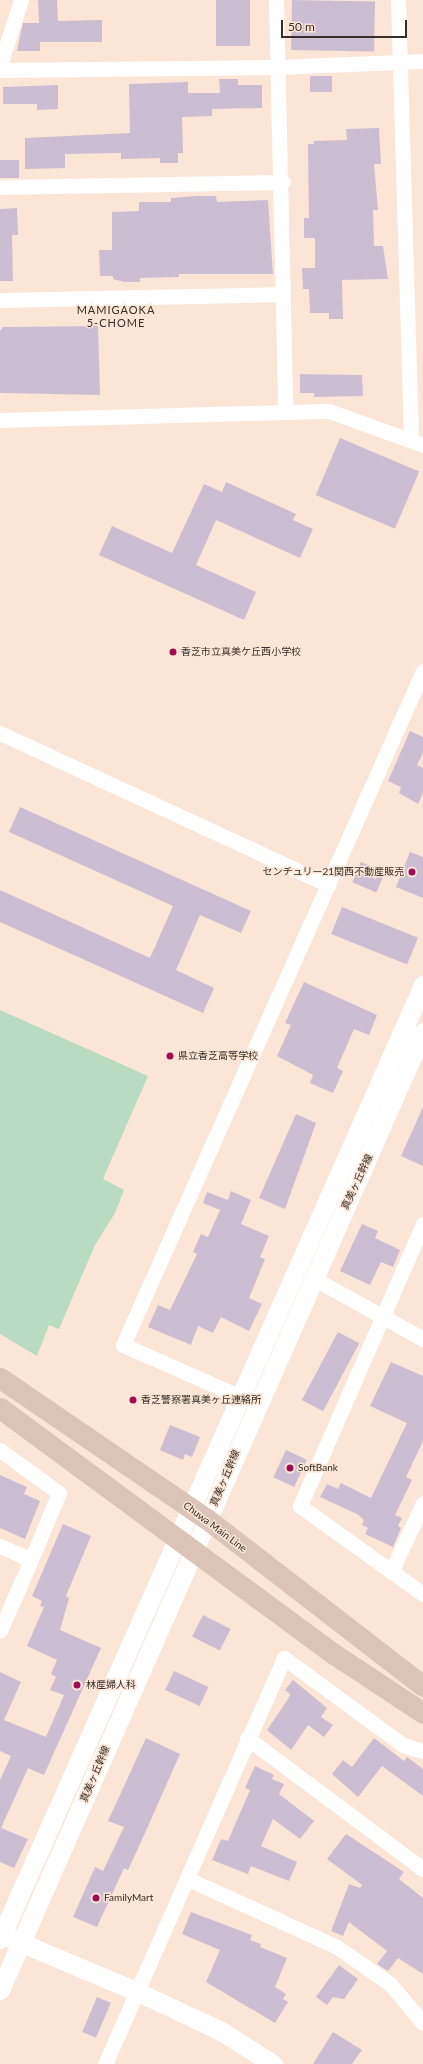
<!DOCTYPE html>
<meta charset="utf-8">
<style>
body{margin:0}
#map{position:relative;width:423px;height:2064px;overflow:hidden;background:#fbe5d7;font-family:Lato,"Noto Sans JP",sans-serif}
div>[style]{position:absolute}
[style*='--x']{left:calc(var(--x)*1px);top:calc(var(--y)*1px);width:calc(var(--w)*1px);rotate:calc(var(--a)*1deg)}
.green>*{inset:0;background:#b8dbc1}
.building>*{inset:0;background:#ccbed2;transform-origin:0 0}
.minor>*{height:15px;margin:-7.5px;padding:0 7.5px;transform-origin:7.5px;border-radius:7.5px;background:#fff}
.tertiary>*{height:19px;margin:-9.5px;padding:0 9.5px;transform-origin:9.5px;border-radius:9.5px;background:#fff}
.secondary>*{height:21px;margin:-10.5px;padding:0 10.5px;transform-origin:10.5px;border-radius:10.5px;background:#dbc3b8}
.dots>*{width:11px;height:11px;translate:-50% -50%;box-sizing:border-box;border:2px solid #fbe5d7;border-radius:50%}
span{translate:-50% -50%;white-space:nowrap;text-align:center;line-height:1.15;-webkit-text-stroke:3px #fbe5d7;paint-order:stroke}
.poi-label{font-size:10px;color:#362e29}
.left{translate:0 -50%;text-align:left}
.right{translate:-100% -50%;text-align:right}
.street-label{font-size:10px;color:#362e29}
.neighbourhood-label{font-size:11px;color:#362e29;letter-spacing:1px}
.scale{position:absolute;left:281px;top:20px;width:126px;height:18px;box-sizing:border-box;border:2px solid #362e29;border-top:0;padding-left:5px;font-size:12px;line-height:14px;white-space:nowrap;color:#362e29;-webkit-text-stroke:3px #fbe5d7;paint-order:stroke}
</style>
<div id="map">
<div class="green">
<div style="clip-path:polygon(0 1010px,148px 1076px,103px 1179px,124px 1190px,115px 1213px,95px 1245px,59px 1329px,49px 1325px,37px 1356px,0 1334px)"></div>
</div>
<div class="building">
<div style="clip-path:polygon(38px 0,57px 0,58px 21px,102px 20px,102px 42px,40px 42px,40px 51px,17px 51px,23px 23px,39px 23px)"></div>
<div style="left:216px;top:0;width:34px;height:46px"></div>
<div style="left:292px;top:0;width:83px;height:50px;rotate:1deg"></div>
<div style="left:310px;top:76px;width:22px;height:16px"></div>
<div style="clip-path:polygon(219px 79px,238px 79px,238px 85px,262px 85px,262px 108px,212px 109px,212px 116px,182px 117px,183px 153px,178px 153px,178px 163px,160px 163px,160px 158px,121px 159px,121px 153px,65px 154px,65px 168px,25px 169px,25px 138px,130px 133px,129px 84px,188px 82px,188px 93px,220px 93px)"></div>
<div style="clip-path:polygon(58px 85px,58px 109px,37px 110px,37px 104px,3px 104px,3px 87px)"></div>
<div style="clip-path:polygon(379px 128px,381px 164px,374px 164px,378px 210px,373px 210px,374px 246px,383px 246px,388px 279px,342px 280px,343px 319px,329px 319px,329px 313px,310px 313px,309px 289px,303px 289px,302px 268px,315px 268px,315px 238px,304px 238px,304px 218px,309px 218px,308px 144px,314px 144px,314px 141px,347px 140px,346px 129px)"></div>
<div style="left:0;top:160px;width:19px;height:18px"></div>
<div style="clip-path:polygon(196px 196px,216px 196px,217px 202px,268px 200px,273px 274px,179px 274px,179px 277px,140px 278px,140px 282px,124px 282px,113px 279px,113px 276px,100px 276px,99px 250px,112px 250px,112px 212px,139px 211px,139px 202px,171px 202px,171px 198px)"></div>
<div style="clip-path:polygon(17px 208px,18px 235px,12px 235px,13px 281px,0 281px,0 209px)"></div>
<div style="clip-path:polygon(98px 326px,100px 395px,0 393px,0 331px,3px 327px)"></div>
<div style="clip-path:polygon(300px 374px,362px 375px,363px 396px,314px 397px,314px 393px,300px 393px)"></div>
<div style="left:340px;top:438px;width:86px;height:62px;rotate:23deg"></div>
<div style="clip-path:polygon(226px 482px,296px 514px,293px 520px,313px 529px,300px 558px,216px 520px,196px 565px,256px 592px,244px 620px,99px 555px,112px 526px,172px 553px,204px 484px,222px 492px)"></div>
<div style="clip-path:polygon(410px 731px,423px 737px,423px 753px,417px 765px,423px 768px,423px 793px,418px 804px,399px 793px,401px 787px,388px 781px)"></div>
<div style="clip-path:polygon(20px 807px,251px 911px,241px 933px,200px 915px,176px 970px,214px 988px,203px 1013px,0 922px,0 890px,150px 958px,173px 906px,9px 832px)"></div>
<div style="clip-path:polygon(410px 852px,423px 857px,423px 898px,396px 887px)"></div>
<div style="left:361px;top:862px;width:26px;height:22px;rotate:23deg"></div>
<div style="left:342px;top:907px;width:82px;height:29px;rotate:22deg"></div>
<div style="clip-path:polygon(304px 982px,377px 1015px,369px 1035px,354px 1029px,337px 1068px,343px 1071px,333px 1093px,310px 1083px,313px 1075px,277px 1056px,291px 1025px,285px 1023px)"></div>
<div style="clip-path:polygon(423px 1107px,423px 1166px,401px 1156px)"></div>
<div style="clip-path:polygon(296px 1114px,316px 1123px,285px 1209px,259px 1198px)"></div>
<div style="clip-path:polygon(231px 1191px,251px 1200px,241px 1224px,269px 1236px,260px 1257px,265px 1259px,249px 1298px,262px 1304px,249px 1331px,221px 1317px,213px 1333px,198px 1326px,191px 1345px,148px 1327px,158px 1305px,170px 1310px,197px 1254px,193px 1252px,201px 1234px,208px 1237px,220px 1210px,203px 1203px,207px 1192px,228px 1200px)"></div>
<div style="clip-path:polygon(362px 1224px,378px 1231px,375px 1238px,400px 1250px,393px 1267px,381px 1262px,370px 1285px,340px 1271px)"></div>
<div style="left:338px;top:1332px;width:24px;height:77px;rotate:28deg"></div>
<div style="clip-path:polygon(391px 1362px,423px 1376px,423px 1441px,406px 1477px,412px 1480px,395px 1515px,402px 1518px,398px 1526px,401px 1528px,393px 1547px,365px 1534px,368px 1528px,362px 1525px,364px 1520px,357px 1514px,320px 1497px,327px 1484px,338px 1489px,341px 1483px,371px 1498px,407px 1423px,370px 1406px)"></div>
<div style="clip-path:polygon(170px 1425px,200px 1437px,192px 1457px,185px 1454px,183px 1460px,160px 1450px)"></div>
<div style="left:286px;top:1450px;width:23px;height:30px;rotate:25deg"></div>
<div style="clip-path:polygon(0 1475px,27px 1487px,24px 1494px,40px 1501px,25px 1539px,0 1528px)"></div>
<div style="clip-path:polygon(63px 1524px,91px 1536px,66px 1596px,69px 1598px,60px 1630px,101px 1648px,44px 1775px,28px 1768px,1px 1828px,28px 1839px,14px 1868px,0 1862px,0 1780px,11px 1756px,0 1751px,0 1672px,21px 1682px,4px 1720px,46px 1737px,64px 1695px,50px 1690px,56px 1677px,51px 1674px,57px 1660px,27px 1646px,44px 1607px,40px 1606px,42px 1601px,32px 1596px)"></div>
<div style="left:203px;top:1615px;width:31px;height:24px;rotate:27deg"></div>
<div style="left:174px;top:1671px;width:38px;height:21px;rotate:25deg"></div>
<div style="clip-path:polygon(293px 1680px,327px 1708px,321px 1717px,333px 1725px,324px 1737px,308px 1725px,291px 1750px,267px 1730px,288px 1699px,290px 1694px,285px 1690px)"></div>
<div style="clip-path:polygon(146px 1738px,180px 1754px,141px 1842px,128px 1870px,124px 1868px,97px 1927px,73px 1917px,95px 1867px,103px 1871px,124px 1827px,108px 1821px)"></div>
<div style="clip-path:polygon(374px 1738px,404px 1761px,407px 1757px,423px 1769px,423px 1796px,382px 1766px,358px 1797px,332px 1774px,343px 1760px,352px 1767px)"></div>
<div style="clip-path:polygon(255px 1766px,274px 1775px,272px 1779px,284px 1784px,279px 1794px,314px 1821px,300px 1839px,273px 1819px,261px 1846px,297px 1862px,289px 1881px,251px 1866px,248px 1874px,212px 1860px,221px 1839px,228px 1841px,250px 1790px,245px 1788px)"></div>
<div style="clip-path:polygon(346px 1834px,404px 1872px,399px 1879px,423px 1898px,423px 1974px,398px 1958px,388px 1971px,377px 1964px,387px 1951px,349px 1922px,343px 1936px,331px 1931px,349px 1884px,360px 1888px,362px 1885px,327px 1859px)"></div>
<div style="clip-path:polygon(191px 1912px,252px 1935px,250px 1940px,261px 1944px,260px 1947px,287px 1958px,275px 1987px,286px 1994px,283px 1999px,288px 2002px,275px 2023px,206px 1982px,220px 1950px,182px 1934px)"></div>
<div style="clip-path:polygon(339px 1965px,358px 1979px,344px 1999px,333px 1997px,327px 2005px,316px 1997px)"></div>
<div style="left:97px;top:1997px;width:15px;height:38px;rotate:23deg"></div>
<div style="clip-path:polygon(333px 2032px,362px 2050px,352px 2064px,313px 2064px)"></div>
</div>
<div class="minor">
<div style="--x:276;--y:0;--w:411;--a:88.7"></div>
<div style="--x:398;--y:0;--w:440;--a:88.3"></div>
<div style="--x:0;--y:65;--w:68;--a:-72.1"></div>
<div style="--x:0;--y:70;--w:278;--a:-0.6"></div>
<div style="--x:278;--y:67;--w:145;--a:-2.4"></div>
<div style="--x:0;--y:187;--w:283;--a:-1"></div>
<div style="--x:0;--y:300;--w:281;--a:-1.2"></div>
<div style="--x:0;--y:420;--w:329;--a:-1.6"></div>
<div style="--x:329;--y:411;--w:100;--a:19.9"></div>
<div style="--x:0;--y:733;--w:362;--a:24.8"></div>
<div style="--x:423;--y:1224;--w:308;--a:113.6"></div>
<div style="--x:300;--y:1506;--w:151;--a:35.6"></div>
<div style="--x:313;--y:1278;--w:126;--a:29"></div>
<div style="--x:241;--y:1397;--w:129;--a:-156.2"></div>
<div style="--x:123;--y:1345;--w:738;--a:-66.01"></div>
<div style="--x:0;--y:1450;--w:73;--a:36.1"></div>
<div style="--x:59;--y:1493;--w:73;--a:112.7"></div>
<div style="--x:0;--y:1546;--w:34;--a:24"></div>
<div style="--x:31;--y:1560;--w:77;--a:113.6"></div>
<div style="--x:391;--y:1572;--w:76;--a:-65.1"></div>
<div style="--x:247;--y:1738;--w:219;--a:36.7"></div>
<div style="--x:188;--y:1879;--w:164;--a:24.5"></div>
<div style="--x:337;--y:1947;--w:65;--a:34.9"></div>
<div style="--x:390;--y:1984;--w:51;--a:49.8"></div>
<div style="--x:105;--y:2064;--w:444;--a:-66.2"></div>
<div style="--x:284;--y:1658;--w:147;--a:36.2"></div>
<div style="--x:403;--y:1745;--w:21;--a:17"></div>
</div>
<div class="tertiary">
<div style="--x:10;--y:1938;--w:139;--a:22.9"></div>
<div style="--x:138;--y:1992;--w:92;--a:25.2"></div>
<div style="--x:221;--y:2031;--w:62;--a:32.4"></div>
<div style="--x:0;--y:1939;--w:1044;--a:-66.09"></div>
<div style="--x:0;--y:1990;--w:1047;--a:-66.18"></div>
</div>
<div class="secondary">
<div style="--x:0;--y:1378;--w:250;--a:34.3"></div>
<div style="--x:207;--y:1519;--w:273;--a:37.7"></div>
<div style="--x:0;--y:1408;--w:415;--a:36.4"></div>
<div style="--x:334;--y:1654;--w:107;--a:33.5"></div>
</div>
<div class="dots">
<div style="left:173px;top:652px;background:#9f0c54"></div>
<div style="left:412px;top:872px;background:#9f0c54"></div>
<div style="left:170px;top:1056px;background:#9f0c54"></div>
<div style="left:133px;top:1400px;background:#9f0c54"></div>
<div style="left:290px;top:1468px;background:#9f0c54"></div>
<div style="left:77px;top:1685px;background:#9f0c54"></div>
<div style="left:96px;top:1898px;background:#9f0c54"></div>
</div>
<div class="poi-label">
<span class="left" style="left:181px;top:652px">香芝市立真美ケ丘西小学校</span>
<span class="right" style="left:404px;top:872px">センチュリー21関西不動産販売</span>
<span class="left" style="left:178px;top:1056px">県立香芝高等学校</span>
<span class="left" style="left:141px;top:1400px">香芝警察署真美ヶ丘連絡所</span>
<span class="left" style="left:298px;top:1468px">SoftBank</span>
<span class="left" style="left:86px;top:1685px">林産婦人科</span>
<span class="left" style="left:104px;top:1898px">FamilyMart</span>
</div>
<div class="street-label">
<span style="left:357px;top:1182px;rotate:-65deg">真美ヶ丘幹線</span>
<span style="left:225px;top:1478px;rotate:-67deg">真美ヶ丘幹線</span>
<span style="left:215px;top:1527px;rotate:37deg">Chuwa Main Line</span>
<span style="left:95px;top:1774px;rotate:-67deg">真美ヶ丘幹線</span>
</div>
<div class="neighbourhood-label">
<span style="left:116px;top:317px">MAMIGAOKA<br>5-CHOME</span>
</div>
<div class="scale">50 m</div>
</div>
